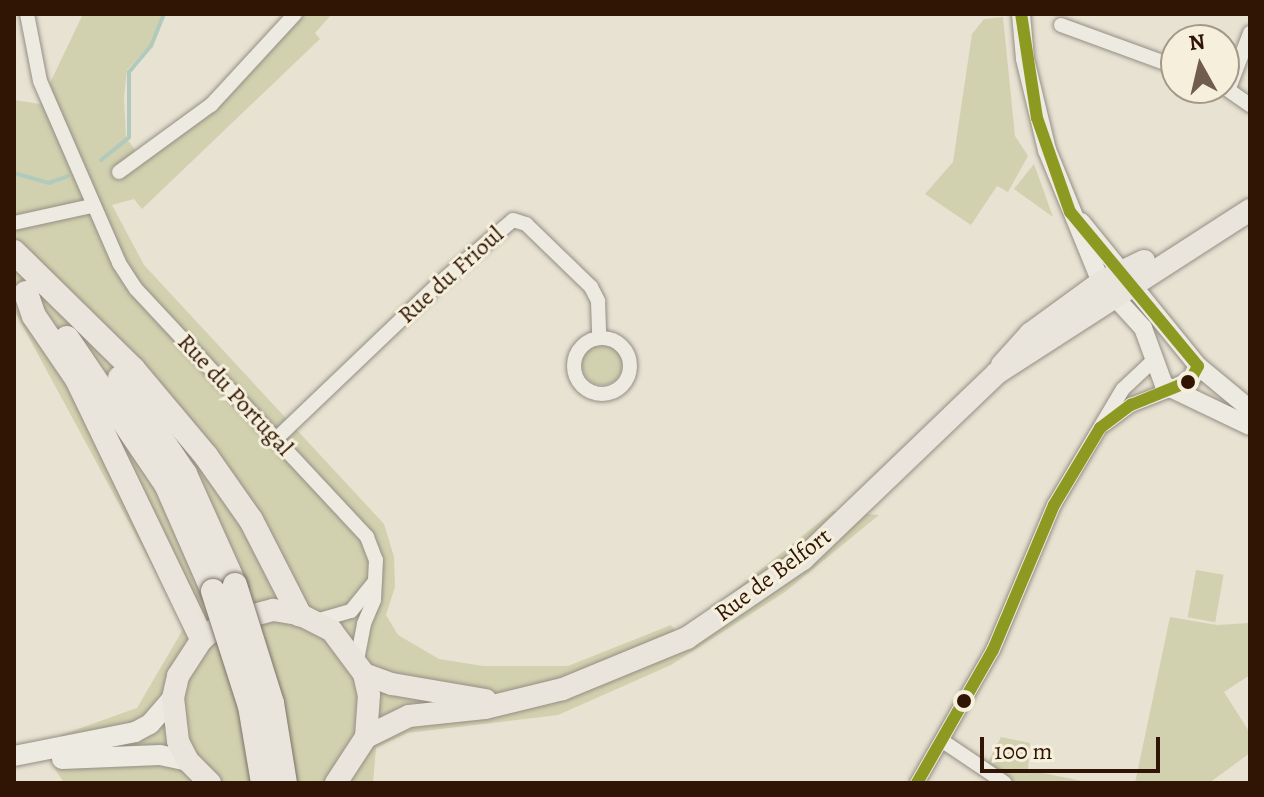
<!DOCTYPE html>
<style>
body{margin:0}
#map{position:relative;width:1264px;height:797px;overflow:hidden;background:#e7e2d2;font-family:Alegreya,serif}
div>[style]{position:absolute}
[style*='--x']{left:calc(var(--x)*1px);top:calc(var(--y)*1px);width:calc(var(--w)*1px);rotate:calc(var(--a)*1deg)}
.green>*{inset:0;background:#d1d1af;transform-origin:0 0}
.round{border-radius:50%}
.stream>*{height:4px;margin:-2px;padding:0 2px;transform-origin:2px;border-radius:2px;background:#b2cabb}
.roads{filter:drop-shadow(0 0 2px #958e84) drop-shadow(0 0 2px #958e84)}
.minor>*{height:14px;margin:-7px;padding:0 7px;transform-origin:7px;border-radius:7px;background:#eceae1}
.minor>.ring{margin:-7px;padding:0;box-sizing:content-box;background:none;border:14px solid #eceae1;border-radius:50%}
.tertiary>*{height:18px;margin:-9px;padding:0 9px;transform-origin:9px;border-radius:9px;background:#eceae1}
.secondary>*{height:20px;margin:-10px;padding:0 10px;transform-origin:10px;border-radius:10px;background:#eceae1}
.primary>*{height:22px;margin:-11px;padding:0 11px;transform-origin:11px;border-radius:11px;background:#e9e5dc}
.trunk>*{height:24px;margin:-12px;padding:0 12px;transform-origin:12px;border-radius:12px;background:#e9e5dc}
.bridges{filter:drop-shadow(0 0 2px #7b7369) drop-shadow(0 0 2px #7b7369)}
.trunk-bridge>*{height:24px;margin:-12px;padding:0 12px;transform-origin:12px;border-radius:12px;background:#e9e5dc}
.bus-1>*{height:12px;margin:-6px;padding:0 6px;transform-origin:6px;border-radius:6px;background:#8c9a21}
.dots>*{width:22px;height:22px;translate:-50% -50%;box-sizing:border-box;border:4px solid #f5efdc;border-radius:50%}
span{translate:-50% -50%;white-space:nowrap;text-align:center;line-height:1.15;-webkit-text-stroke:6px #f5efdc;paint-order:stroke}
.street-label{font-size:24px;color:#301505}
.frame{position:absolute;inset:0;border:16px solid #301505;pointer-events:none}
.north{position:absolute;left:1160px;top:24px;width:80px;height:80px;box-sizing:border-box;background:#f5efdc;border:2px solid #a69886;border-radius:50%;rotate:352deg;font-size:22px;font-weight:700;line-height:32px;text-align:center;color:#301505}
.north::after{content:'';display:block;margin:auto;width:28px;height:36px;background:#705d4d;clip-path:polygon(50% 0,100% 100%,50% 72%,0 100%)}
.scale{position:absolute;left:980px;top:737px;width:180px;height:36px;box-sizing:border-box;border:4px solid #301505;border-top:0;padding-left:10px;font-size:24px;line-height:28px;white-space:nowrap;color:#301505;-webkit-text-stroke:6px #f5efdc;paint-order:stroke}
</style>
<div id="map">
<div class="green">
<div style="clip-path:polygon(83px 14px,163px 14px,151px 44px,127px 70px,124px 97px,126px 137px,143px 162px,301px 14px,332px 14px,315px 33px,320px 39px,142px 209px,134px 199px,112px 205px,144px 265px,384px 524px,394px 557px,395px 587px,386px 615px,398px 635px,439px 659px,483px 666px,568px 666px,671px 625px,675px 631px,713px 608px,833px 511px,879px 515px,785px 592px,671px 665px,558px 715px,407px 733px,376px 748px,373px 783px,64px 783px,55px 769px,61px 735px,137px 708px,185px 626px,14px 310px,14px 100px,40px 104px)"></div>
<div style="clip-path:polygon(1003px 17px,1015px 136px,1028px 156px,1008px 192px,997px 186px,971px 225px,925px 194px,953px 162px,972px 34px,984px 19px)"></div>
<div style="clip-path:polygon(1034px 164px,1053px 217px,1014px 189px)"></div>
<div class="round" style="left:582px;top:345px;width:40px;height:40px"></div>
<div style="left:1196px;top:570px;width:28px;height:48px;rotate:10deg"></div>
<div style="clip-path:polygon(1170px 617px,1217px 625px,1250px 623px,1250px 675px,1224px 692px,1250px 733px,1250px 753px,1209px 783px,1135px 783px)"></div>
<div style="clip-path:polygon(1001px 737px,1030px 743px,1028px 770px,1092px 783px,1016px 783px,987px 764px)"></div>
</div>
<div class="stream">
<div style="--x:101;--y:160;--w:36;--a:-39"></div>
<div style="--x:129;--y:137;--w:65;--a:-90"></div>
<div style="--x:129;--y:72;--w:34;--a:-50"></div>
<div style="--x:151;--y:46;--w:35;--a:-68"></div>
<div style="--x:14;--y:173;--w:36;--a:16"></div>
<div style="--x:49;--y:183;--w:20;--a:-20"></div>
</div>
<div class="roads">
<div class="minor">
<div style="--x:27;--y:14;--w:68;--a:79"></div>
<div style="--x:40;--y:81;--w:198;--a:66.5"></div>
<div style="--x:119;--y:263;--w:31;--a:57"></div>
<div style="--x:136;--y:289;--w:339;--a:47"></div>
<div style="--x:367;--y:537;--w:25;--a:69"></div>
<div style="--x:376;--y:560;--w:40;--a:92.9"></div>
<div style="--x:374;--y:600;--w:26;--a:113"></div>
<div style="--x:364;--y:624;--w:37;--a:101"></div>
<div style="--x:1061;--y:25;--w:122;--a:20.1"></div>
<div style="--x:1224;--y:87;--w:32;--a:35"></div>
<div style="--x:1229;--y:88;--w:59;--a:-69.1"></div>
<div style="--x:119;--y:172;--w:114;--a:-36.1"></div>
<div style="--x:211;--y:105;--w:124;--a:-47.3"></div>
<div style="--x:14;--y:223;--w:80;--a:-12.3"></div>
<div class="ring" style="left:574px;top:338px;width:42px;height:42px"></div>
<div style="--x:1104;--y:425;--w:34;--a:-37"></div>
<div style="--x:1131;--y:405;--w:44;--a:-21.3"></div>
<div style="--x:276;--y:439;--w:221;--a:-43.7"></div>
<div style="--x:436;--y:286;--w:101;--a:-40.6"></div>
<div style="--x:513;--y:220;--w:14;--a:17"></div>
<div style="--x:526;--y:224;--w:91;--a:44.1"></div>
<div style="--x:591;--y:287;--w:16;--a:63"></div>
<div style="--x:598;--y:301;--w:37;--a:88"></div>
<div style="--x:316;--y:621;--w:36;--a:-16"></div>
<div style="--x:351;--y:611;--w:38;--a:-51"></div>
<div style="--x:944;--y:742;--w:73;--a:33.9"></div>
<div style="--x:917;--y:783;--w:153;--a:-60.3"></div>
<div style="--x:993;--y:650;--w:157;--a:-67.2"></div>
<div style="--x:1054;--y:505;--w:135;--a:-59.3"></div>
<div style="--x:1123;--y:389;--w:44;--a:-43.2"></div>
</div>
<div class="tertiary">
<div style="--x:1021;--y:14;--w:45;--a:84.9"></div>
<div style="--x:1025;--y:59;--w:94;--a:76.4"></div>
<div style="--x:1047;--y:150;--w:143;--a:67.8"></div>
<div style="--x:1101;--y:282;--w:62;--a:47.6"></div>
<div style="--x:1143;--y:328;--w:61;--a:69.8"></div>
<div style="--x:1164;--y:385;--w:95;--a:25.5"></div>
<div style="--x:1081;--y:222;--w:186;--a:50.9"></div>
<div style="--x:1198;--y:366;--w:17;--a:118"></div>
<div style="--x:1190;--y:381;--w:20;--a:156"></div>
<div style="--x:1198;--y:366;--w:67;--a:39.6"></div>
</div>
<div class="secondary">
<div style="--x:14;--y:756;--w:123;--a:-11.2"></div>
<div style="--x:135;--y:732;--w:17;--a:-28"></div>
<div style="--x:150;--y:724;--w:35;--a:-49"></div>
<div style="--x:62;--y:759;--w:98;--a:-2.3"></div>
<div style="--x:160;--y:755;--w:29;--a:12"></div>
</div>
<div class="primary">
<div style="--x:1002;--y:365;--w:42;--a:-47.9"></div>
<div style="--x:1030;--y:334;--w:88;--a:-36.2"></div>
<div style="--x:1101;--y:282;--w:48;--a:-26"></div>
<div style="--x:364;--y:674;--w:30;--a:20"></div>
<div style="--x:392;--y:684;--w:95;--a:9.7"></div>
<div style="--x:366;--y:737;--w:48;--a:-26"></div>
<div style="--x:409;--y:716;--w:76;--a:-6"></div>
<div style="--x:485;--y:708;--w:80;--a:-13.7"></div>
<div style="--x:563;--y:689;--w:134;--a:-22.4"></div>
<div style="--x:687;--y:638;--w:140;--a:-34.3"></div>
<div style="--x:803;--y:559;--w:269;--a:-43.8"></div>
<div style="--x:997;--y:373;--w:301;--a:-32.8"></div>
<div style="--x:210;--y:783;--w:31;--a:-135"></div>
<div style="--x:188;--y:761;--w:22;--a:-117"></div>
<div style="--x:178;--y:741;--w:43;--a:-96.6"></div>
<div style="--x:173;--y:698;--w:23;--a:-77"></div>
<div style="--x:178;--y:676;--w:44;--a:-57"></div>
<div style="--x:202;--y:639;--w:26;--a:-37"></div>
<div style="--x:223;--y:623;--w:52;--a:-14.6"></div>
<div style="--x:273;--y:610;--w:26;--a:9"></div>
<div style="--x:299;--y:614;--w:37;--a:27"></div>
<div style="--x:332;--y:631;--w:54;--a:53.3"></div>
<div style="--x:364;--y:674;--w:22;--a:77"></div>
<div style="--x:369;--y:695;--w:42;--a:94.1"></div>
<div style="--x:366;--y:737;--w:55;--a:123.1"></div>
</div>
<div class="trunk">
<div style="--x:14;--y:252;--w:167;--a:44.5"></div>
<div style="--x:133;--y:369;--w:114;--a:50"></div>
<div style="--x:206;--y:456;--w:78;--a:54.9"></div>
<div style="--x:251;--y:520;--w:106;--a:62.9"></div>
<div style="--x:26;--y:293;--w:24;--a:71"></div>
<div style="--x:34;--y:316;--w:76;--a:55.7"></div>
<div style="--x:77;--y:379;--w:288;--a:64.3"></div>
<div style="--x:67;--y:338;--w:176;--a:55.9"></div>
<div style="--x:166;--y:484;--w:117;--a:66.3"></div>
<div style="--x:120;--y:378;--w:116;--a:55.9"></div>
<div style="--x:185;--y:474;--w:122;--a:65.8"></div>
</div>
</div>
<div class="bridges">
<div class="trunk-bridge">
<div style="--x:235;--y:585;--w:124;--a:72.6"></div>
<div style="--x:272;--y:703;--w:81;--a:80.8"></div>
<div style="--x:213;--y:591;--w:121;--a:72.2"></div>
<div style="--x:250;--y:706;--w:78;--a:80.4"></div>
</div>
</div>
<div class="bus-1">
<div style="--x:917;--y:783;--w:153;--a:-60.3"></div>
<div style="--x:993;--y:650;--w:157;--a:-67.2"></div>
<div style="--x:1054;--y:505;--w:90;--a:-59.1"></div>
<div style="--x:1100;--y:428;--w:39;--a:-37"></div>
<div style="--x:1131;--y:405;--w:64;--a:-22.1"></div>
<div style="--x:1190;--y:381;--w:17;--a:-62"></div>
<div style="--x:1198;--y:366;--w:200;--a:-129.7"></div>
<div style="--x:1070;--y:212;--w:100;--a:-109.3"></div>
<div style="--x:1037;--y:118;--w:105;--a:-98.7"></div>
</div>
<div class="dots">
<div style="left:1188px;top:382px;background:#301505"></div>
<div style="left:964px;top:701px;background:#301505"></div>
</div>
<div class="street-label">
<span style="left:451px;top:275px;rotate:-42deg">Rue du Frioul</span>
<span style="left:235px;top:395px;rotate:47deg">Rue du Portugal</span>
<span style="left:773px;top:575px;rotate:-37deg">Rue de Belfort</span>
</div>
<div class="frame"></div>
<div class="north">N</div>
<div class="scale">100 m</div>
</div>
